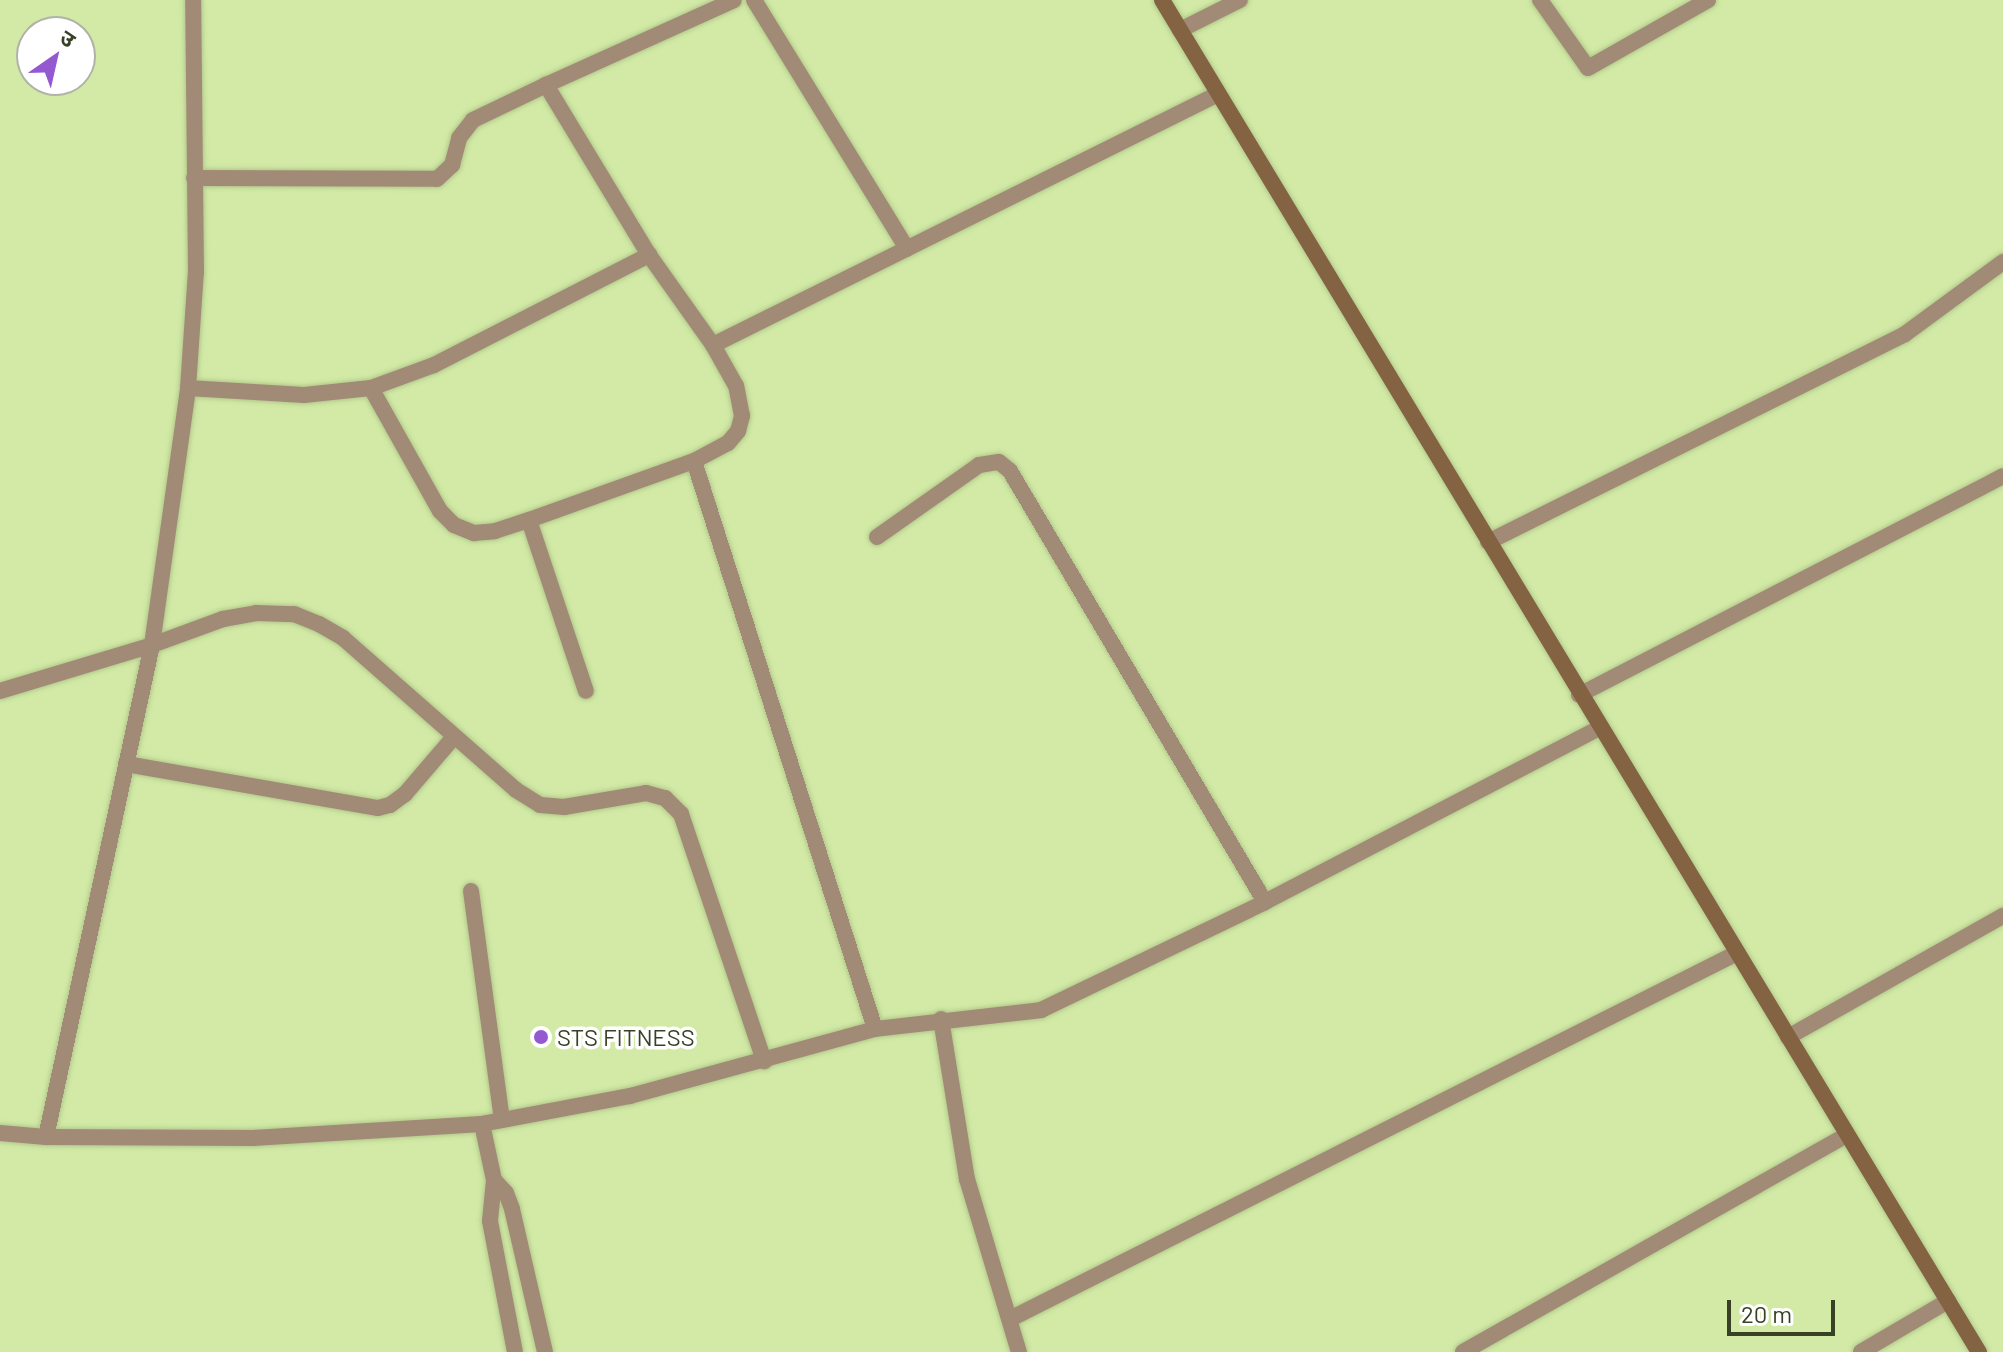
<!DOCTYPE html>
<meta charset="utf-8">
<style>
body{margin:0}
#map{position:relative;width:2003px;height:1352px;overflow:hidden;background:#d2eaa6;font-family:Barlow,"Noto Sans Devanagari",sans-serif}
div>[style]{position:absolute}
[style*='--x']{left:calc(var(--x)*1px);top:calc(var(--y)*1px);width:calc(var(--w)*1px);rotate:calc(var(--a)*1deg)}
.roads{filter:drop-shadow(0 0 2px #b3c88c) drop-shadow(0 0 2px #b3c88c)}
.street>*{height:16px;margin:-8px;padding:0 8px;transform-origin:8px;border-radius:8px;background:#a28b76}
.secondary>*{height:16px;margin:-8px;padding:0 8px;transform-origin:8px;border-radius:8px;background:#846343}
.dots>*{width:22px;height:22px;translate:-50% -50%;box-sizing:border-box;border:4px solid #fff;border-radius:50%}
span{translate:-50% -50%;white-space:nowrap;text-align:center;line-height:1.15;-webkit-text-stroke:7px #fff;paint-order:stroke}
.poi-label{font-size:24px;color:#384126}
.left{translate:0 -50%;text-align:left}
.north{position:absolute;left:16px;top:16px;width:80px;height:80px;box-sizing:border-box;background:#fff;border:2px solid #afb3a8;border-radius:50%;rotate:34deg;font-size:22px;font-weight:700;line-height:32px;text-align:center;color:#384126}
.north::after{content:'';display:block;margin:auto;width:28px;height:36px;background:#9459d0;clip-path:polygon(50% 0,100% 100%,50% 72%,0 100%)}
.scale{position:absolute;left:1727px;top:1300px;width:108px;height:36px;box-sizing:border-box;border:4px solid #384126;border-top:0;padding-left:10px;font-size:24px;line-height:28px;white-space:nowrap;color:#384126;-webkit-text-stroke:6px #fff;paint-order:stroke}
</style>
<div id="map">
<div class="roads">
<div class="street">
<div style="--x:754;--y:0;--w:292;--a:58.4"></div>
<div style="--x:1540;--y:0;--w:83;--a:54.8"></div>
<div style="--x:1588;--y:68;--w:138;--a:-29.5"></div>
<div style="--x:1180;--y:30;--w:67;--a:-26.6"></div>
<div style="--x:194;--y:178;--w:243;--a:0.2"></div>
<div style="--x:437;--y:179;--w:21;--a:-43"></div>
<div style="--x:452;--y:165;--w:28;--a:-75"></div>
<div style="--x:459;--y:138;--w:23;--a:-52"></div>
<div style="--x:473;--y:120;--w:81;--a:-25.6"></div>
<div style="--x:713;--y:345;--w:564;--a:-26.43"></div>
<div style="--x:188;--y:388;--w:116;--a:3.5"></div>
<div style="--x:304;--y:395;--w:67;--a:-6"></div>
<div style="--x:371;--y:388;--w:67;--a:-20.1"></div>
<div style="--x:434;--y:365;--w:242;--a:-27.1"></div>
<div style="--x:371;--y:388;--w:141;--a:60.7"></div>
<div style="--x:440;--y:511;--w:20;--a:45"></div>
<div style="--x:454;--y:525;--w:22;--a:22"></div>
<div style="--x:474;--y:533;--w:21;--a:-5"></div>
<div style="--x:495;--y:531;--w:36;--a:-18"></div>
<div style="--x:529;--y:520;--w:175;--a:-19.7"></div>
<div style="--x:694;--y:461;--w:38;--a:-28"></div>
<div style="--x:728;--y:443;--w:16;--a:-50"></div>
<div style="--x:738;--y:431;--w:16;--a:-75"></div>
<div style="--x:742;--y:416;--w:31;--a:-101"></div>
<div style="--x:736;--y:386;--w:47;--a:-119.3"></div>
<div style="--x:713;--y:345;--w:110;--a:-125.4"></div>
<div style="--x:649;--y:255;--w:199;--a:-121.2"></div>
<div style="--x:546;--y:85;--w:206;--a:-24.3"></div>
<div style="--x:694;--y:461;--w:596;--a:72.32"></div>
<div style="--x:529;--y:520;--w:180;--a:71.6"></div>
<div style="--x:877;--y:537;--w:125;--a:-35.2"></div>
<div style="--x:979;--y:465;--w:20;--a:-9"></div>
<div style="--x:999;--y:462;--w:14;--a:39"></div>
<div style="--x:1010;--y:471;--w:501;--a:59.39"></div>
<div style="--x:1488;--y:542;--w:466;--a:-26.5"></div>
<div style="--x:1905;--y:334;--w:122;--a:-36.3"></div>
<div style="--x:0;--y:691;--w:159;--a:-16.8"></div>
<div style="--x:152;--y:645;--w:76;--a:-20.1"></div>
<div style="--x:223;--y:619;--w:34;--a:-10"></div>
<div style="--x:256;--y:613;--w:38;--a:2"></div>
<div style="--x:294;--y:614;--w:27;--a:22"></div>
<div style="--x:319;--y:624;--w:28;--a:30"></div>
<div style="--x:343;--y:638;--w:230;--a:41.3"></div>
<div style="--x:516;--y:790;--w:28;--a:32"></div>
<div style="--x:540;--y:805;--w:24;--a:5"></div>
<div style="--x:564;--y:807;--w:83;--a:-9.7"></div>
<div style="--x:646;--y:793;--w:20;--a:15"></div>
<div style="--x:665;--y:798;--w:23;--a:45"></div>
<div style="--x:681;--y:814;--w:261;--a:71.4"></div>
<div style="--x:1579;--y:695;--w:477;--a:-27.3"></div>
<div style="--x:126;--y:764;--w:256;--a:9.9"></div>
<div style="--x:378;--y:808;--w:12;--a:-14"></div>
<div style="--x:390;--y:805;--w:19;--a:-36"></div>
<div style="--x:405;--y:794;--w:74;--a:-49.4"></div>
<div style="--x:471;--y:891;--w:231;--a:82.3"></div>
<div style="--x:941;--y:1019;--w:162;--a:80.8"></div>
<div style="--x:967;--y:1179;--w:181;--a:73.3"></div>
<div style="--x:1788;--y:1037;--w:247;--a:-29.4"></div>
<div style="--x:482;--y:1124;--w:57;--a:77.9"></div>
<div style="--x:494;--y:1180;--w:41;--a:95.6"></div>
<div style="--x:490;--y:1221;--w:133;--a:79.2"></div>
<div style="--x:0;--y:1133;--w:46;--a:5"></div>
<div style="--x:46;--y:1137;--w:207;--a:0.3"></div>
<div style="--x:253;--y:1138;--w:229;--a:-3.5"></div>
<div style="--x:482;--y:1124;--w:151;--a:-10.7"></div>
<div style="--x:630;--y:1096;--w:254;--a:-15.3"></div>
<div style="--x:875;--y:1029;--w:167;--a:-6.5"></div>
<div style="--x:1041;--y:1010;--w:249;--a:-25.7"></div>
<div style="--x:1265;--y:902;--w:377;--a:-27.5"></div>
<div style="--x:46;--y:1137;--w:503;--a:-77.84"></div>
<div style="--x:152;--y:645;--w:260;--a:-82"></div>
<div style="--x:188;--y:388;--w:116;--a:-86.1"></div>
<div style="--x:196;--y:272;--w:272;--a:-90.6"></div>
<div style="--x:494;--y:1180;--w:18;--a:47"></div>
<div style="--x:506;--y:1193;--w:17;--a:69"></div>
<div style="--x:512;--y:1209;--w:147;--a:77"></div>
<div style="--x:1010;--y:1319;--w:814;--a:-26.72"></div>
<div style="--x:1463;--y:1352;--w:441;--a:-29.5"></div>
<div style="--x:1861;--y:1352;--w:101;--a:-30.4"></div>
</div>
<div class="secondary">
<div style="--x:1162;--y:0;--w:1580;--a:58.86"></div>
</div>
</div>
<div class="dots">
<div style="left:541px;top:1037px;background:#9459d0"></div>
</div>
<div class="poi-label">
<span class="left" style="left:557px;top:1037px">STS FITNESS</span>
</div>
<div class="north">उ</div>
<div class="scale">20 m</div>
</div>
